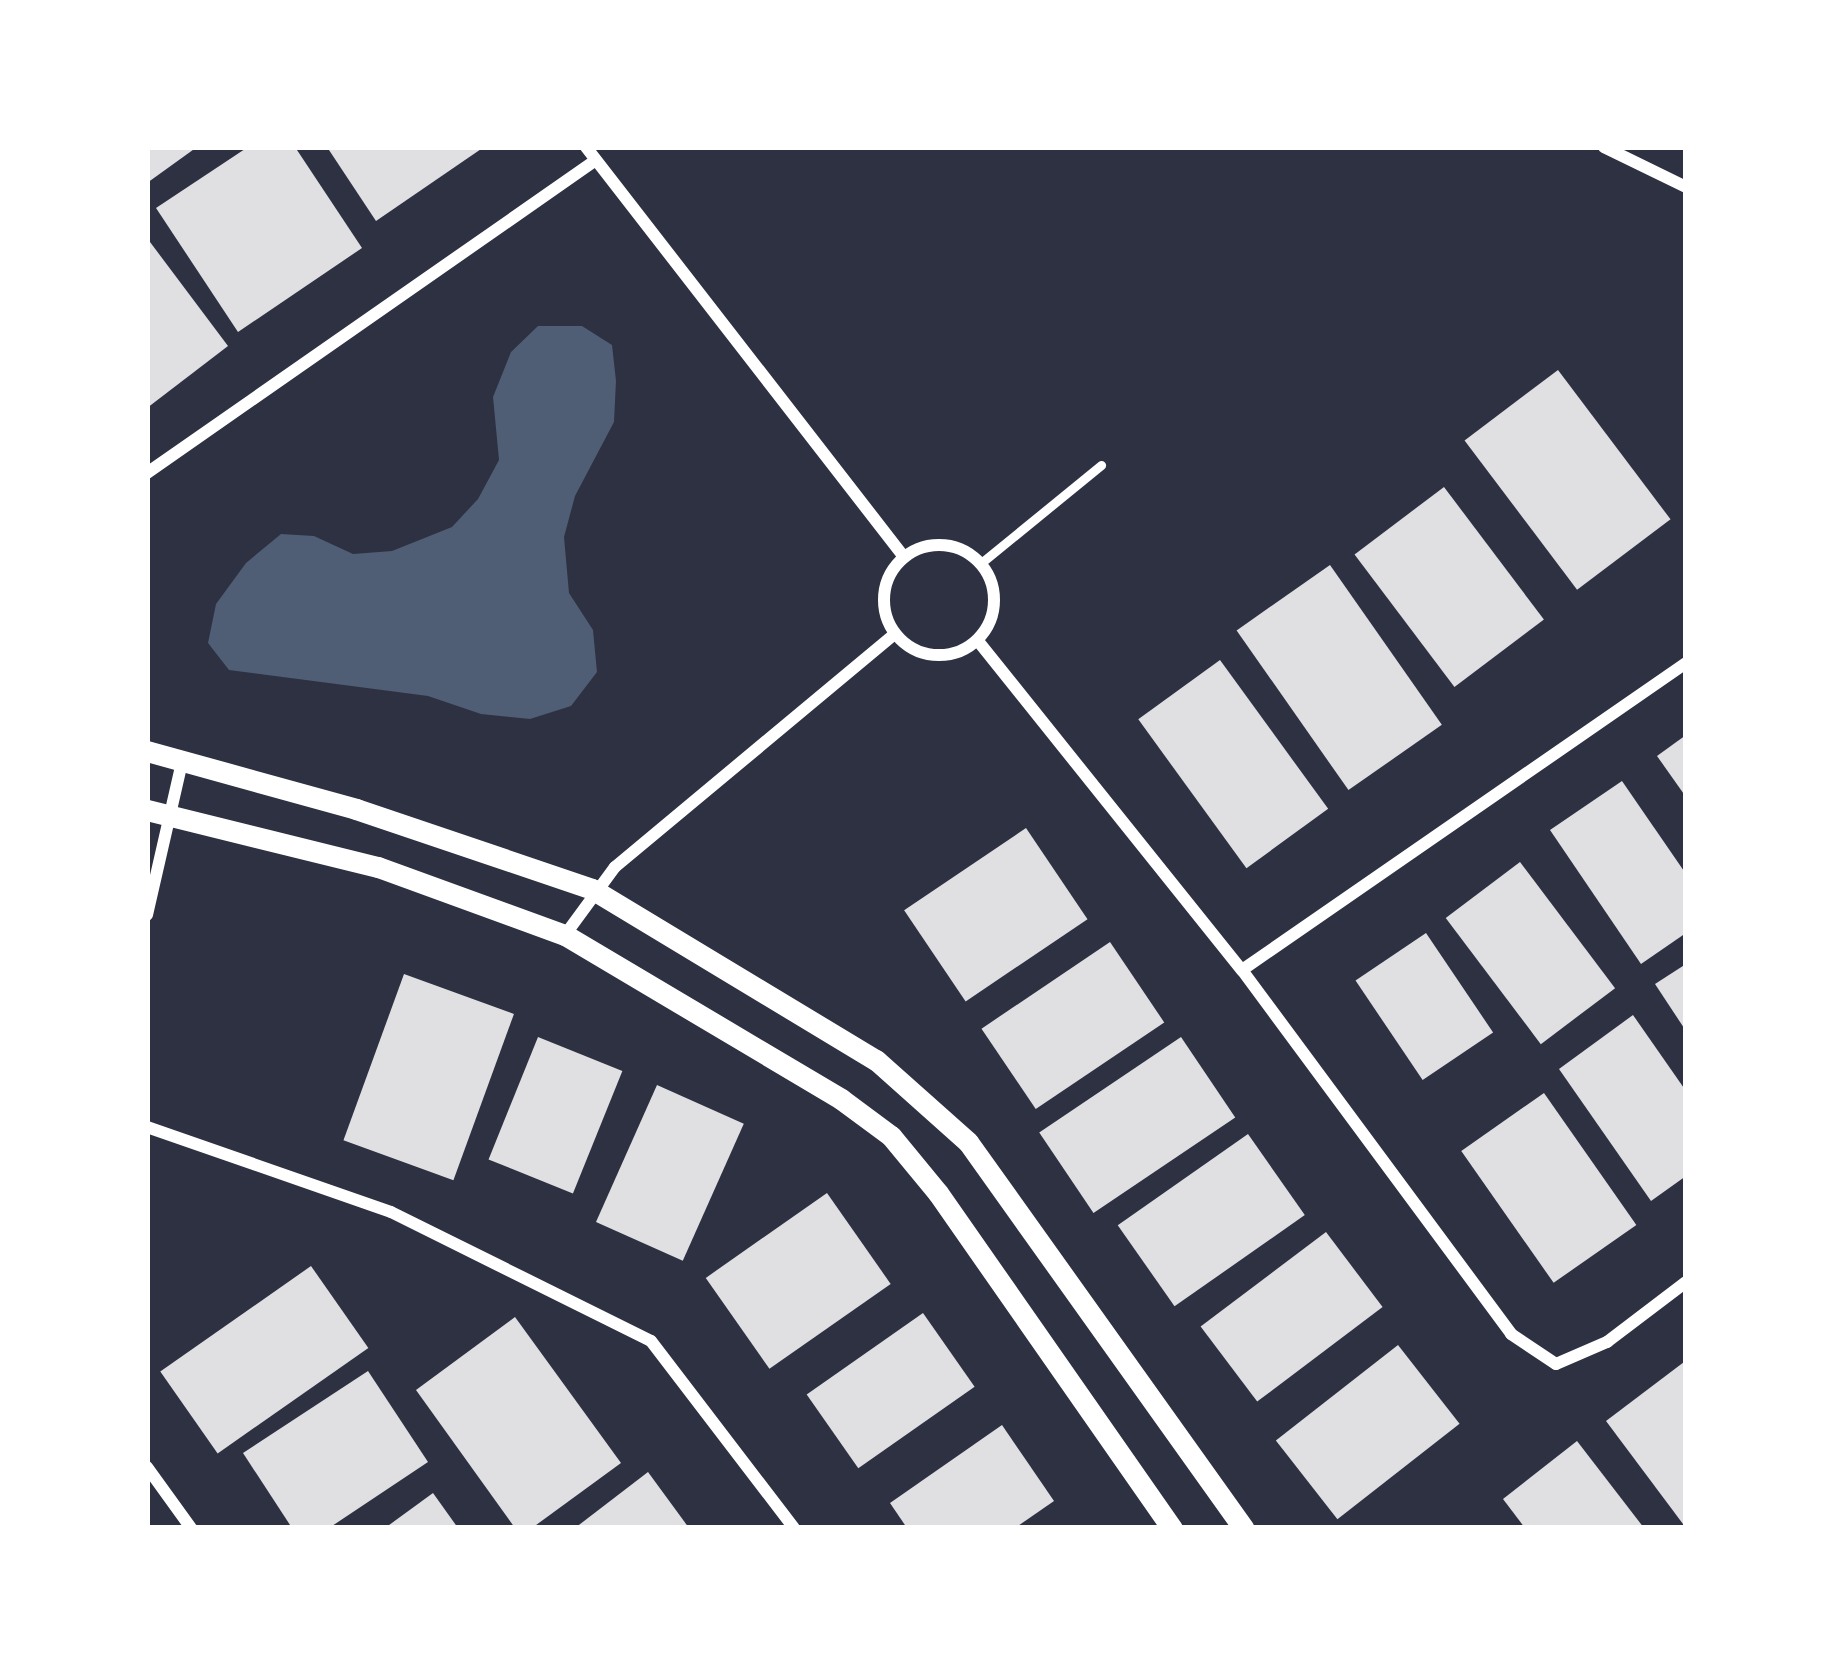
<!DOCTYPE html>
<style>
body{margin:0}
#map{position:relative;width:1833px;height:1675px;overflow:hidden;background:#2d3142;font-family:"Work Sans",sans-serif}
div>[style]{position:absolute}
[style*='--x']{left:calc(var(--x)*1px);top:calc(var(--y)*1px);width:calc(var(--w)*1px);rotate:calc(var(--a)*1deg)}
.water>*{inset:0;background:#4f5d75}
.building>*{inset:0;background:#e0e0e3;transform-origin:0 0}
.service>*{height:9px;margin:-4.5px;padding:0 4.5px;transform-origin:4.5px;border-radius:4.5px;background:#fff}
.minor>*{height:12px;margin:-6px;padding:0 6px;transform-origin:6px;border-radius:6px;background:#fff}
.minor>.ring{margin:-6px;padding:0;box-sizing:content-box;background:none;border:12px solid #fff;border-radius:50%}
.tertiary>*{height:21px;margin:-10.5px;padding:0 10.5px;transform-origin:10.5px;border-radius:10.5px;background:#fff}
span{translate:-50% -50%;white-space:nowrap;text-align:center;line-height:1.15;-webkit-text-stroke:12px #fff;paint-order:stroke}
.frame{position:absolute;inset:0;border:150px solid #fff;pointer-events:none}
</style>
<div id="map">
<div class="water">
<div style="clip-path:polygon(538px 326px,582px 326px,612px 345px,616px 381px,614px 422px,575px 496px,564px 537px,569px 593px,593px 630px,597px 672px,571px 706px,530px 719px,481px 714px,428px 696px,229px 670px,208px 643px,216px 604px,246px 563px,281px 534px,314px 536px,353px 554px,392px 551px,452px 527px,478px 499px,499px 460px,493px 397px,511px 352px)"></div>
</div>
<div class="building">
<div style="clip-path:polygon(147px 147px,197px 147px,147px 183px)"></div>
<div style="clip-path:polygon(248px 147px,295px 147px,362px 248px,238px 332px,156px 208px)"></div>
<div style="clip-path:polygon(327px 147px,484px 147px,376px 221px)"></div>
<div style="clip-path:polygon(147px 238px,228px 346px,147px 408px)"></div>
<div style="left:1558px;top:370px;width:187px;height:117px;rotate:53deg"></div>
<div style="left:1444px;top:487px;width:166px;height:112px;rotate:53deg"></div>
<div style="left:1330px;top:565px;width:195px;height:114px;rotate:55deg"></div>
<div style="left:1220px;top:660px;width:184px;height:101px;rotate:54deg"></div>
<div style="clip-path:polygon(1686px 735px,1686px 797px,1657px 756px)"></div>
<div style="clip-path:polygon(1622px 781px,1686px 874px,1686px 933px,1641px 964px,1550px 830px)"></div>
<div style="left:1026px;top:828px;width:110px;height:147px;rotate:56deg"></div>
<div style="left:1520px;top:862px;width:158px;height:93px;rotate:53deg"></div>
<div style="left:1426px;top:933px;width:120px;height:85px;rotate:56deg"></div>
<div style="left:1110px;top:942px;width:97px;height:155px;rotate:56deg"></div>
<div style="clip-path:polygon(1686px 964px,1686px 1031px,1655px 984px)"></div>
<div style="left:404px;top:974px;width:117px;height:177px;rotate:20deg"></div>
<div style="clip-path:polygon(1633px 1015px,1686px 1091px,1686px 1176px,1651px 1201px,1559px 1069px)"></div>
<div style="left:538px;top:1037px;width:91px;height:132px;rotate:22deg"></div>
<div style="left:1181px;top:1037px;width:97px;height:171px;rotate:56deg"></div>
<div style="left:657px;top:1085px;width:95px;height:150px;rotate:24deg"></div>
<div style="left:1544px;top:1093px;width:161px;height:101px;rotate:55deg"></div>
<div style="left:1248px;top:1134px;width:99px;height:159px;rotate:55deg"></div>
<div style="left:827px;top:1193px;width:111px;height:148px;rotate:55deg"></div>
<div style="left:1326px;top:1232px;width:94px;height:157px;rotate:53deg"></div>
<div style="left:311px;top:1266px;width:100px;height:184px;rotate:55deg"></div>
<div style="left:923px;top:1313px;width:90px;height:142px;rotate:55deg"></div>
<div style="clip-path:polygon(515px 1317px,621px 1463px,532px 1528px,515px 1528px,416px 1390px)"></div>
<div style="left:1398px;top:1345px;width:100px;height:155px;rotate:52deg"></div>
<div style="clip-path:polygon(1684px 1362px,1686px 1365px,1686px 1528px,1606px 1421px)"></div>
<div style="clip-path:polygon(368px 1371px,428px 1462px,329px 1528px,292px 1528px,243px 1453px)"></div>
<div style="clip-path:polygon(1002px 1425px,1054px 1501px,1015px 1528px,907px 1528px,890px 1503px)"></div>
<div style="clip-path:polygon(1577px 1441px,1644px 1528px,1525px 1528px,1503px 1499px)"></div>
<div style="clip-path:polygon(648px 1472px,689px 1528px,575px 1528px)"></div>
<div style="clip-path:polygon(433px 1493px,458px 1528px,385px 1528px)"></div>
</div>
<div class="service">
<div style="--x:981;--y:563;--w:155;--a:-39.2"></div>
</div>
<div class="minor">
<div style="--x:586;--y:147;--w:519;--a:52.2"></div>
<div style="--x:1604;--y:147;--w:91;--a:26"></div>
<div style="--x:147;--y:473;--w:547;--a:-34.88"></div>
<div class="ring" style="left:884px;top:545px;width:98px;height:98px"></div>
<div style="--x:978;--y:641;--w:422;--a:51.3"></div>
<div style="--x:1242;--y:970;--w:453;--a:53.5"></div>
<div style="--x:1511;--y:1334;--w:54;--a:33.7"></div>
<div style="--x:1556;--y:1364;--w:56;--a:-23.3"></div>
<div style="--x:1607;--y:1342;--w:99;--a:-37.2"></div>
<div style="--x:147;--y:915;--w:161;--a:-77.1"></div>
<div style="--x:565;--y:935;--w:84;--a:-53.7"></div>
<div style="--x:615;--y:867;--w:364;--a:-39.8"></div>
<div style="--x:1242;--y:970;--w:540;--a:-34.66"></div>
<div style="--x:147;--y:1127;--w:258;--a:19.2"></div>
<div style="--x:391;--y:1212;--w:290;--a:26.4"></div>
<div style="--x:651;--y:1341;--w:235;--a:52.6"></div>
<div style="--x:147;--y:1467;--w:75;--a:54.2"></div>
</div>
<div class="tertiary">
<div style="--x:147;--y:751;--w:217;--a:15.5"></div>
<div style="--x:356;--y:809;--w:249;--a:18.7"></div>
<div style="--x:592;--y:889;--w:332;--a:31.1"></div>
<div style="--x:876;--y:1060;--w:123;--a:41.7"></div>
<div style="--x:968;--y:1142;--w:474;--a:54.5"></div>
<div style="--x:147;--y:810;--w:238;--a:13.9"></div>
<div style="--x:378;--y:867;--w:199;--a:20"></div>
<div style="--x:565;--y:935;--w:321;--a:30.7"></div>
<div style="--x:841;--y:1099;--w:62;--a:36.5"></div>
<div style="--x:891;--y:1136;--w:74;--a:50.5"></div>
<div style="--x:938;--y:1193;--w:409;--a:55.1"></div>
</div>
<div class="frame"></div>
</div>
